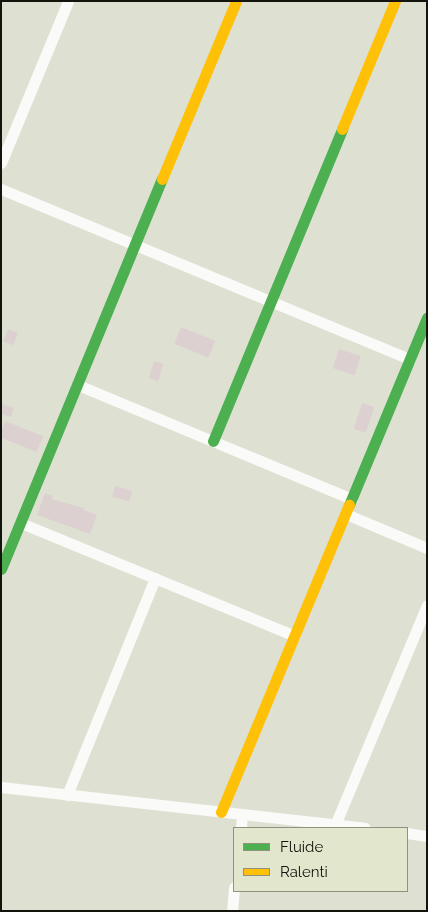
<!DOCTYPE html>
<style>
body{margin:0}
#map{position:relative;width:428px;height:912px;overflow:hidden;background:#dee0d2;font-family:Raleway,sans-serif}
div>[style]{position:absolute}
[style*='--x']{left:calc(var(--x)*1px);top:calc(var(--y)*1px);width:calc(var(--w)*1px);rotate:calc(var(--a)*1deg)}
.building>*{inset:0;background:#ddd0d1;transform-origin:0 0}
.street>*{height:11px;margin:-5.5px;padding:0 5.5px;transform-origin:5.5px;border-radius:5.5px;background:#fafaf8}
.fast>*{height:11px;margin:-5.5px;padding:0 5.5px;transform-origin:5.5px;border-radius:5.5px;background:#4caf50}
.slow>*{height:11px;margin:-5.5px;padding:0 5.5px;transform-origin:5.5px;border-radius:5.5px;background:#ffc107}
span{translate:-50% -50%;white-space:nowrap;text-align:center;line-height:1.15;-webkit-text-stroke:5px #e2e6cc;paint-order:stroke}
.frame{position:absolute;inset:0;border:2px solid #13140b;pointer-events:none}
.legend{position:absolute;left:233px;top:827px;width:175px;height:65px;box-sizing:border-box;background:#e2e6cc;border:1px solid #8f927f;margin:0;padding:6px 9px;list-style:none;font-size:15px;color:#13140b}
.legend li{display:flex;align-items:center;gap:10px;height:25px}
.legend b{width:25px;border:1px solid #8f927f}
</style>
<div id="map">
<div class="building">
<div style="left:181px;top:327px;width:37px;height:18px;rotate:22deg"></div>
<div style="left:8px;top:329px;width:11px;height:13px;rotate:22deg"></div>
<div style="left:339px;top:349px;width:23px;height:20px;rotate:18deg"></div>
<div style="left:154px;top:361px;width:10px;height:18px;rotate:17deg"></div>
<div style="left:362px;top:403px;width:13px;height:27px;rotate:18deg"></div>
<div style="clip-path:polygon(2px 404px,14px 408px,11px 417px,1px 414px)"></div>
<div style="left:5px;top:421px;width:41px;height:17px;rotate:22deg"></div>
<div style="left:115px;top:486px;width:18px;height:11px;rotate:16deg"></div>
<div style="clip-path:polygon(45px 493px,53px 496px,52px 499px,84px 508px,84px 510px,97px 515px,90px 534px,37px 515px)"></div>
</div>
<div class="street">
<div style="--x:1;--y:163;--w:175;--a:-67.5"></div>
<div style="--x:1;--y:189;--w:443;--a:22.6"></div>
<div style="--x:78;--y:385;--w:297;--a:22.6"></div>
<div style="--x:346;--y:514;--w:88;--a:22.8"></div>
<div style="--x:21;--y:523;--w:296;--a:22.4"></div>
<div style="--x:1;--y:787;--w:366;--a:6.4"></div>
<div style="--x:67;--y:795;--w:234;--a:-67.9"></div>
<div style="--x:335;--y:825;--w:238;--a:-67.3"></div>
<div style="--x:241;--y:828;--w:14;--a:-86"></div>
<div style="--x:407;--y:833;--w:20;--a:9"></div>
<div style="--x:232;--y:911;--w:24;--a:-85"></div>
</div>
<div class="fast">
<div style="--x:213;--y:441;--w:338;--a:-67.5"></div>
<div style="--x:349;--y:505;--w:203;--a:-67.4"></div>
<div style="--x:1;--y:569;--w:422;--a:-67.6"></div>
</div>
<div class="slow">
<div style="--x:342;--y:129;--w:139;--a:-67.5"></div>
<div style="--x:162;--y:179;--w:193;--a:-67.4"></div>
<div style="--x:221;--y:812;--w:333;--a:-67.4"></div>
</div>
<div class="frame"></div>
<ul class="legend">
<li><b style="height:6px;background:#4caf50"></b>Fluide</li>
<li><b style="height:6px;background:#ffc107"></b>Ralenti</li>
</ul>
</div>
